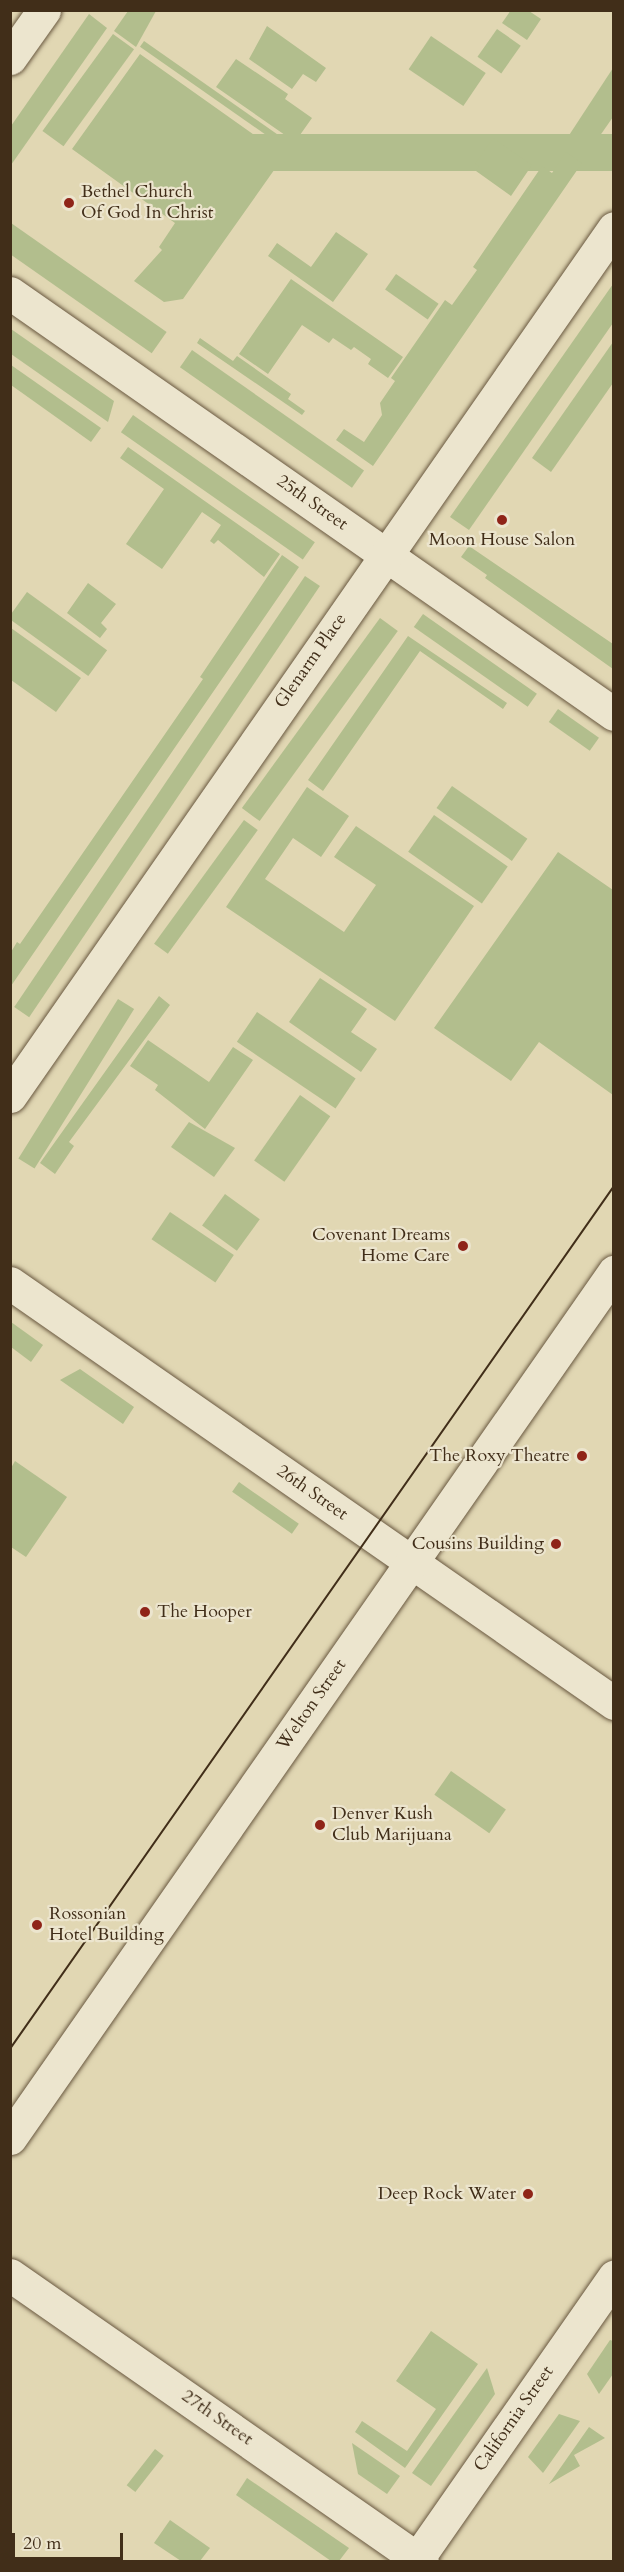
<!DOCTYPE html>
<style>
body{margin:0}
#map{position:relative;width:624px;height:2572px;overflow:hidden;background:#e1d7b3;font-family:Cardo,serif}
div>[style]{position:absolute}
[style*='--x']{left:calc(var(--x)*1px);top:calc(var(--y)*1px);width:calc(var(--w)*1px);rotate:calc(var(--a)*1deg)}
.green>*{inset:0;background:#b2be8d;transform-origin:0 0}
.roads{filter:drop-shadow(0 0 2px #695840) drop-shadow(0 0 2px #695840)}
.minor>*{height:33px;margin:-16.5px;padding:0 16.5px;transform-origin:16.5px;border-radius:16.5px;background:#ece5ce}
.tram>*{height:1.5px;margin:-0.75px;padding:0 0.75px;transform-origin:0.75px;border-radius:0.75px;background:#412e19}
.dots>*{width:16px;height:16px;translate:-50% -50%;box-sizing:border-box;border:3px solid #ece5ce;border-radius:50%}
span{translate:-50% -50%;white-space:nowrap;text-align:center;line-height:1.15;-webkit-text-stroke:4.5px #ece5ce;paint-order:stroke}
.poi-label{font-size:18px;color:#412e19}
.left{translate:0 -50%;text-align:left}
.right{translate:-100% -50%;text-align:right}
.street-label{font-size:18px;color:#412e19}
.frame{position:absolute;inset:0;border:12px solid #412e19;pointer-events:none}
.scale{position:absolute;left:12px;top:2533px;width:111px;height:27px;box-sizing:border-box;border:3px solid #412e19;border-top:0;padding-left:8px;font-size:18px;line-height:21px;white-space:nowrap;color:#412e19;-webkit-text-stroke:4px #ece5ce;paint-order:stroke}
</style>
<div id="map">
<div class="green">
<div style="clip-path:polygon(511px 10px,529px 11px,541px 19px,527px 40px,502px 23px)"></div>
<div style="clip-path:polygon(128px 11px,156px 11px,136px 47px,114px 31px)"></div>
<div style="clip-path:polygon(89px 14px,107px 28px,11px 165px,11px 126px)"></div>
<div style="clip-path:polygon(267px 26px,326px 68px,316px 82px,303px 74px,292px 89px,249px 59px)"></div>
<div style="left:497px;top:29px;width:29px;height:34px;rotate:35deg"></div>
<div style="left:113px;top:34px;width:26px;height:120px;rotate:36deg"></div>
<div style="left:431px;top:36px;width:66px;height:40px;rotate:34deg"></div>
<div style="left:144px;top:41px;width:184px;height:7px;rotate:35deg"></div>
<div style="clip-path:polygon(140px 54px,284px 156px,183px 299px,164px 302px,134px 281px,162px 250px,159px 247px,175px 223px,72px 149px)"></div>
<div style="clip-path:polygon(236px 59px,288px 94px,285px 99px,312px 118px,295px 142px,216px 87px)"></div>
<div style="clip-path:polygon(613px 68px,613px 117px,583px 160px,562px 146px)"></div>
<div style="left:613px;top:134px;width:37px;height:405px;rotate:90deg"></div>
<div style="clip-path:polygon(493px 138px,532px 165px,511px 196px,476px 171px,479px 166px,475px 164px)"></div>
<div style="clip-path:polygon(566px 152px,582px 163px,373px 466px,336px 440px,344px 429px,364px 442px,382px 415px,380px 403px,395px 381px,391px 378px,445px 300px,452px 305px,477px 270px,473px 267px,542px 166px,552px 173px)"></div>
<div style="left:11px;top:223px;width:190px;height:26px;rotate:35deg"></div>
<div style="clip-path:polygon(336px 232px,368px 254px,333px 302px,268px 256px,277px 243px,311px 267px)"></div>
<div style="left:396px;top:274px;width:52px;height:19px;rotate:35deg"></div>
<div style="clip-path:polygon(291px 279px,403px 357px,388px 378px,368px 364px,371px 359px,354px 347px,351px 350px,333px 338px,329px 343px,302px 325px,268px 374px,239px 354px)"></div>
<div style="clip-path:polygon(613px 284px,613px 323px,469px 530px,450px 517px)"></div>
<div style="clip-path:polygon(11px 329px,114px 401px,108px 422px,11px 354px)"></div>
<div style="clip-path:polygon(200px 338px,233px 361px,237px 356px,291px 394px,288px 399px,305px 411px,302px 415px,197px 343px)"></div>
<div style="clip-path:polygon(613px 342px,613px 383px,551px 472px,532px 458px)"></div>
<div style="left:192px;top:350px;width:210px;height:21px;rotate:35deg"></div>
<div style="clip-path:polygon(11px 365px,101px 428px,91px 442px,11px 385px)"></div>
<div style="left:133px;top:415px;width:222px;height:21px;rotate:35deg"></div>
<div style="clip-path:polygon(128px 447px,280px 554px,264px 577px,218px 540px,214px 544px,210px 541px,221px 525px,202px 512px,162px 569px,126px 544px,164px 489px,120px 458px)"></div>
<div style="clip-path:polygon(469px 546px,613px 644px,613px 669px,485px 578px,487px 575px,461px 557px)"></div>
<div style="clip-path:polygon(282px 555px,299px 567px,11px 986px,11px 952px,17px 942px,20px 944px,203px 679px,200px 677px)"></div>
<div style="left:305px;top:576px;width:18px;height:520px;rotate:34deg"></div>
<div style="clip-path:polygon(88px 583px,116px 604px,101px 623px,107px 629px,100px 638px,67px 613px)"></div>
<div style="left:27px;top:592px;width:99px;height:32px;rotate:36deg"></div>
<div style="left:423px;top:614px;width:139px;height:16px;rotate:35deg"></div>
<div style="left:380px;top:618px;width:22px;height:235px;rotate:36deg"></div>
<div style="clip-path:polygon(11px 628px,81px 678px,56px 712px,11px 680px)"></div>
<div style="clip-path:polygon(408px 636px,507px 703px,503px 709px,420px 651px,323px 791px,308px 780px)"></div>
<div style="left:558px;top:709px;width:50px;height:16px;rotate:35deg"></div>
<div style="left:452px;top:786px;width:92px;height:27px;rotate:35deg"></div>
<div style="clip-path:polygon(307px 787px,349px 816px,321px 857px,293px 838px,265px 879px,344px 932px,376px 885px,334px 857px,356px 826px,474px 906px,395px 1021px,226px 907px)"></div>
<div style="left:434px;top:815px;width:90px;height:45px;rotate:35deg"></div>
<div style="left:244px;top:820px;width:17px;height:153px;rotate:36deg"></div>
<div style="clip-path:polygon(558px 852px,613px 890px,613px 1095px,539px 1042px,511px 1081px,434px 1028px)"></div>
<div style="clip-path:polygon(320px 978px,367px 1009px,351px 1032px,377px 1049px,361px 1072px,289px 1022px)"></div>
<div style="clip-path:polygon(159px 996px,170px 1005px,69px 1142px,74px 1146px,55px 1174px,40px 1163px)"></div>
<div style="left:118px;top:999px;width:19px;height:188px;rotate:32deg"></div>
<div style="left:257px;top:1012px;width:119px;height:36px;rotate:34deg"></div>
<div style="clip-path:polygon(148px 1040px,209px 1082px,233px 1047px,253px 1060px,205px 1129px,155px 1090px,158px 1085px,130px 1066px)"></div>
<div style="left:300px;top:1095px;width:37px;height:80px;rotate:35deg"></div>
<div style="clip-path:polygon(189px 1122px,235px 1148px,214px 1177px,171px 1147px)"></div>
<div style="left:225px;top:1194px;width:43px;height:39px;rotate:36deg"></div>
<div style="left:170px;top:1212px;width:77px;height:33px;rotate:34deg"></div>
<div style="clip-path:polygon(11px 1322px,43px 1345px,31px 1362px,11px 1347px)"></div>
<div style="clip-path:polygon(80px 1369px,134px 1407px,123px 1424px,60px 1380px)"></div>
<div style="clip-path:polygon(15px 1461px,67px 1497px,26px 1557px,11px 1547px,11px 1468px)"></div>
<div style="left:239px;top:1482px;width:73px;height:12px;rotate:35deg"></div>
<div style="left:451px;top:1771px;width:67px;height:29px;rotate:35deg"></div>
<div style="clip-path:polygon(431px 2331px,478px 2364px,405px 2468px,355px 2432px,362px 2421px,407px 2451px,436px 2409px,396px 2381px)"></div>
<div style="clip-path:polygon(610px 2340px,613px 2341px,613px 2374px,599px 2394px,587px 2374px)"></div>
<div style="clip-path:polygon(487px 2368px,495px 2394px,431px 2486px,412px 2473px)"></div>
<div style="clip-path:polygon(559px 2414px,580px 2421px,543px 2473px,528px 2457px)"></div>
<div style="clip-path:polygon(589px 2427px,605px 2438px,574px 2455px,580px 2466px,549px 2484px)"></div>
<div style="clip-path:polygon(352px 2443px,400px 2476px,387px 2494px,358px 2474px)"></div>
<div style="left:155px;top:2449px;width:11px;height:46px;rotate:38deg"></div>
<div style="clip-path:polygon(247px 2478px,349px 2548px,339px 2561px,331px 2561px,236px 2495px)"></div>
<div style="clip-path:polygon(170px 2520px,210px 2548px,200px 2561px,181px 2561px,154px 2543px)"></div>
</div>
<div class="roads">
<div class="minor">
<div style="--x:10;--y:58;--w:59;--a:-54.7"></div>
<div style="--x:10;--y:293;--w:736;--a:34.88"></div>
<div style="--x:10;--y:1096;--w:1057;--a:-55.17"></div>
<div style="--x:10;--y:1283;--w:736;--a:34.81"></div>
<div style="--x:10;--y:2138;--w:1056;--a:-55.11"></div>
<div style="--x:10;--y:2275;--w:502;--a:34.86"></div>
<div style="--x:415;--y:2562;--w:348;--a:-55.1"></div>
</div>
</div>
<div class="tram">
<div style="--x:10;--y:2049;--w:1053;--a:-55.01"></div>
</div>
<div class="dots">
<div style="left:69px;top:203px;background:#8f2418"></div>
<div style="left:502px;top:520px;background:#8f2418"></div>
<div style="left:463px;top:1246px;background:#8f2418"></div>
<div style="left:582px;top:1456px;background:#8f2418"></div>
<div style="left:556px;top:1544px;background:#8f2418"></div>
<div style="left:145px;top:1612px;background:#8f2418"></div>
<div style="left:320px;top:1825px;background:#8f2418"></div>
<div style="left:37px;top:1925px;background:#8f2418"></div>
<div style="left:528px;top:2194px;background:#8f2418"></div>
</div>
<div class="poi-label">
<span class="left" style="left:81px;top:203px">Bethel Church<br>Of God In Christ</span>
<span style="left:502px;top:540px">Moon House Salon</span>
<span class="right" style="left:450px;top:1246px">Covenant Dreams<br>Home Care</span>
<span class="right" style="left:570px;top:1456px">The Roxy Theatre</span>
<span class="right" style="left:544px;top:1544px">Cousins Building</span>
<span class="left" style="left:157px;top:1612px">The Hooper</span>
<span class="left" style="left:332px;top:1825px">Denver Kush<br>Club Marijuana</span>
<span class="left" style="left:49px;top:1925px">Rossonian<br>Hotel Building</span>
<span class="right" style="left:516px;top:2194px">Deep Rock Water</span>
</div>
<div class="street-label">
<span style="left:312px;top:503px;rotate:35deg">25th Street</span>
<span style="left:311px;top:661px;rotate:-55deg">Glenarm Place</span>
<span style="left:312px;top:1493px;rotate:35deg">26th Street</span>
<span style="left:312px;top:1705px;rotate:-55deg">Welton Street</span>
<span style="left:217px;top:2418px;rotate:35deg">27th Street</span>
<span style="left:514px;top:2419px;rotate:-55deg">California Street</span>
</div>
<div class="frame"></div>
<div class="scale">20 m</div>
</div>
